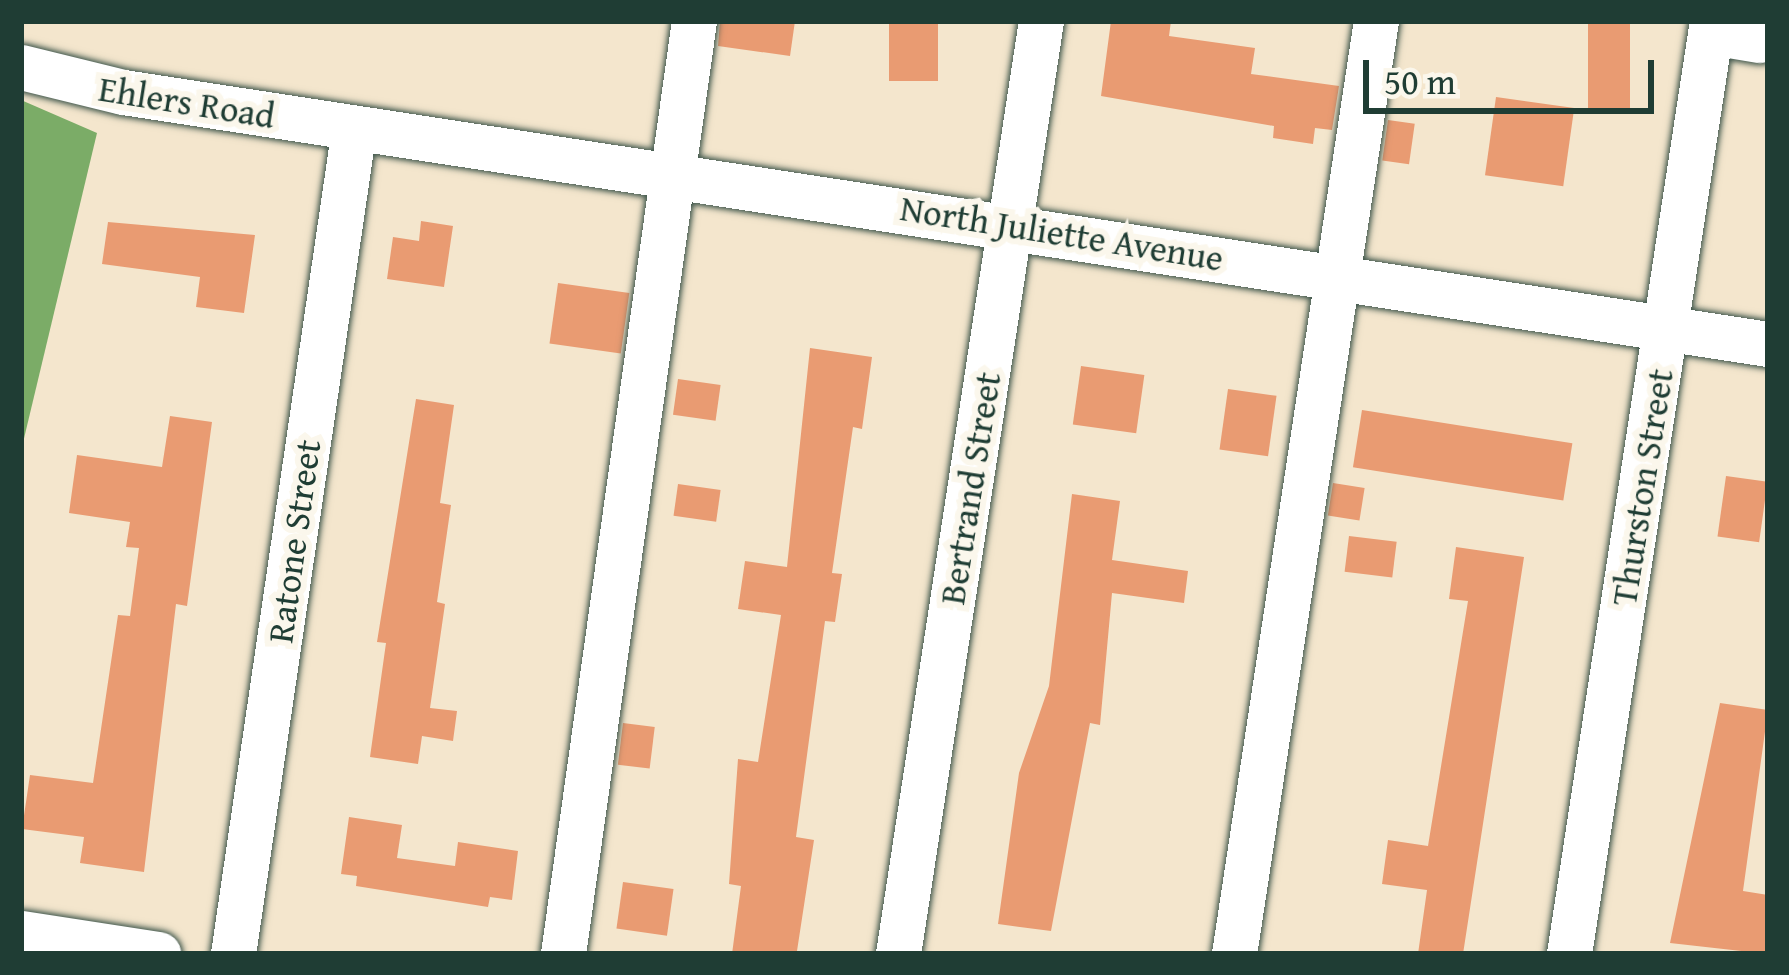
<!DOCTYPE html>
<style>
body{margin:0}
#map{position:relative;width:1789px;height:975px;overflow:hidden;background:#f4e6cd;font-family:"Gentium Book Plus",serif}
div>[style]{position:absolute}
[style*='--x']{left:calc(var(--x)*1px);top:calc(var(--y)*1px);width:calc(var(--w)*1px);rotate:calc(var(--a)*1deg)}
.forest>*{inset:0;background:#7bac67}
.building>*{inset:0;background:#e99b72;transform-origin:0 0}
.roads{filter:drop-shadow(0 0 3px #3f564b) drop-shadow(0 0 3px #3f564b)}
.minor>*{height:45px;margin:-22.5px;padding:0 22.5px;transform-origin:22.5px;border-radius:22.5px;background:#fff}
span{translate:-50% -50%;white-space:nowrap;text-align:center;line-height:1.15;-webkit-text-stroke:12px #fbf7ec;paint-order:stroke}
.street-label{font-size:36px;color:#1f3d34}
.frame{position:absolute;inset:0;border:24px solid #1f3d34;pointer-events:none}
.scale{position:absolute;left:1363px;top:60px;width:291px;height:54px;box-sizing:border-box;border:6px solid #1f3d34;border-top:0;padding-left:15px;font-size:36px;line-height:42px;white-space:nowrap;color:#1f3d34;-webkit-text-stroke:9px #fbf7ec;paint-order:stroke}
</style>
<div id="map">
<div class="forest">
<div style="clip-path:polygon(21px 100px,97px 133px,21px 451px)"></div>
</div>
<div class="building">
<div style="clip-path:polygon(720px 21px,795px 21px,790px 56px,718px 46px)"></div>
<div style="left:889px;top:21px;width:49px;height:60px"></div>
<div style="clip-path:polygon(1111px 21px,1171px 21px,1169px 36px,1255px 48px,1251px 74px,1339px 86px,1332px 130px,1315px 128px,1313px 144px,1273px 138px,1274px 126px,1101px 96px)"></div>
<div style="left:1588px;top:21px;width:42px;height:93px"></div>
<div style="left:1496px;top:97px;width:79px;height:79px;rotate:8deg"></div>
<div style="left:1388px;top:120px;width:27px;height:41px;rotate:8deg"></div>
<div style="clip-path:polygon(421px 221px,453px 226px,444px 287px,387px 279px,393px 237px,419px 241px)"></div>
<div style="clip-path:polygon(108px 222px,255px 235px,244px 313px,196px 307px,200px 277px,102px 264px)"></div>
<div style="left:558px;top:283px;width:72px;height:61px;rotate:8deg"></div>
<div style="clip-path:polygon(810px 348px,872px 357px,862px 429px,853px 427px,832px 573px,842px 574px,835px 622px,825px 621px,796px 837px,814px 840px,797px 951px,732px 954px,741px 886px,729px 884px,738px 759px,758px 762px,781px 615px,738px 609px,745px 561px,787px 567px)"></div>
<div style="left:1081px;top:366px;width:64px;height:59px;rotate:8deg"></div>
<div style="left:678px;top:379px;width:43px;height:36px;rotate:8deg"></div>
<div style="left:1228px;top:389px;width:49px;height:61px;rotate:8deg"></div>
<div style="clip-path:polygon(416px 399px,454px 405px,440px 503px,451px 505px,437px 602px,445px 604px,430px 708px,457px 711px,453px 741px,422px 736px,418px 764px,370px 757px,386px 643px,377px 642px)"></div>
<div style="left:1362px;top:410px;width:213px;height:58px;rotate:9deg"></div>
<div style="clip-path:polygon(170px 416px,212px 422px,187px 606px,176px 604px,144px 872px,80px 863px,84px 837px,22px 829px,30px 775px,93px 783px,118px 615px,130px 616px,139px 548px,126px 547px,130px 522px,69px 513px,77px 455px,162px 467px)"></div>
<div style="left:1726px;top:476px;width:42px;height:61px;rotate:8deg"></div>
<div style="left:1333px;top:483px;width:32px;height:33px;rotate:9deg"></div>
<div style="left:678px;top:484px;width:43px;height:32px;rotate:8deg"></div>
<div style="clip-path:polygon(1072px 494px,1120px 501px,1112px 560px,1188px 571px,1184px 603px,1112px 593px,1100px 725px,1090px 723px,1051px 931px,998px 924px,1019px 773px,1049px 686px)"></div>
<div style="left:1349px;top:536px;width:48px;height:36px;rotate:7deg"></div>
<div style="clip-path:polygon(1456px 547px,1524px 557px,1463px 954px,1418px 954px,1427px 890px,1382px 884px,1388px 840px,1428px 846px,1468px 601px,1449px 599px)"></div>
<div style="clip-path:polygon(1720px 703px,1768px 710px,1743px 891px,1768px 895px,1768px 954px,1670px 943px)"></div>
<div style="left:623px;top:723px;width:32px;height:42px;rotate:7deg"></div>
<div style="clip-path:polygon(349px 817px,402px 825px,397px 858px,455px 866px,458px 842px,518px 851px,512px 900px,490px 897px,488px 907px,356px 886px,357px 876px,341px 874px)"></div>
<div style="left:623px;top:882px;width:51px;height:47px;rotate:8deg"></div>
</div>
<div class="roads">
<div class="minor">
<div style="--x:1711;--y:32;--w:49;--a:9.5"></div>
<div style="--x:21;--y:67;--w:105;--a:13.8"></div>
<div style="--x:123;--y:92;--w:1664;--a:8.71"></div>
<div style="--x:21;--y:933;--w:139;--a:8.7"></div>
<div style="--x:233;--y:954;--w:835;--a:-81.67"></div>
<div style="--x:563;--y:954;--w:942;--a:-82.01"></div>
<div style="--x:898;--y:954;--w:944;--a:-81.29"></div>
<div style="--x:1234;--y:954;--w:944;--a:-81.35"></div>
<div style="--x:1569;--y:954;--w:944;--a:-81.29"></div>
</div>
</div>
<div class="street-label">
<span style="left:187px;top:101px;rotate:9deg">Ehlers Road</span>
<span style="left:1062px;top:232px;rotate:9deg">North Juliette Avenue</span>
<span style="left:1641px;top:487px;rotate:-81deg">Thurston Street</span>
<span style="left:969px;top:488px;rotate:-81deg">Bertrand Street</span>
<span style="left:293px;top:541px;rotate:-82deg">Ratone Street</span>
</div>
<div class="frame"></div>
<div class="scale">50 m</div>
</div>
